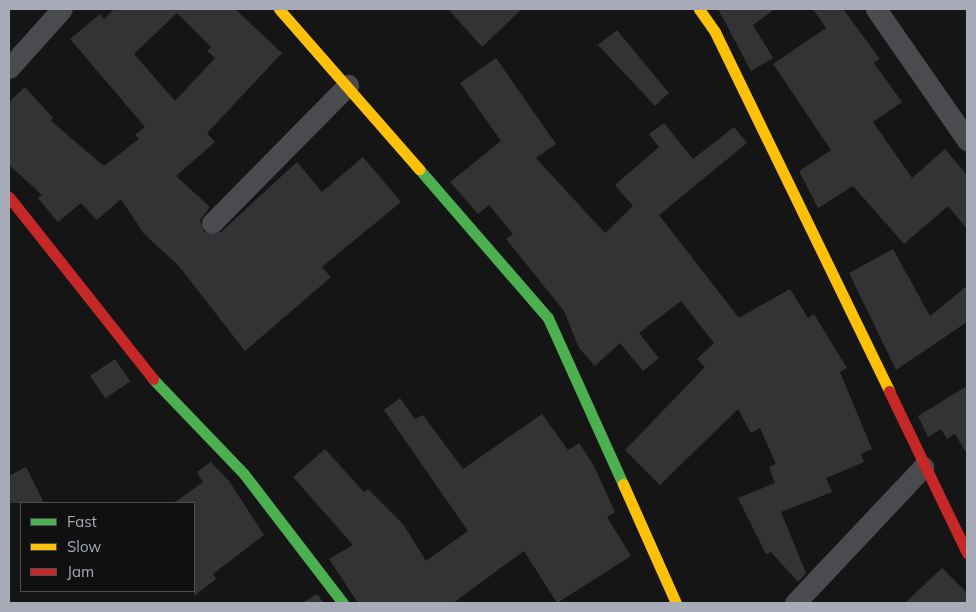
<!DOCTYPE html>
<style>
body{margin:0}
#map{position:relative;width:976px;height:612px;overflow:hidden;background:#151516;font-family:Mulish,sans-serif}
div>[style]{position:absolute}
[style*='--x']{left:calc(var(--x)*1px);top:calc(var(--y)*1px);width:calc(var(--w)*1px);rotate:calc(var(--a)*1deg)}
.building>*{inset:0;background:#333335;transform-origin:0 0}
.street>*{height:21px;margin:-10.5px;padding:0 10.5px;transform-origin:10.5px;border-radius:10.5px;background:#4a4b4e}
.fast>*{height:11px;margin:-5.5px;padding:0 5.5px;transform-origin:5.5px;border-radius:5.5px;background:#4caf50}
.slow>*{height:11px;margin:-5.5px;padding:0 5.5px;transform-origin:5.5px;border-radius:5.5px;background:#ffc107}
.jam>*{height:11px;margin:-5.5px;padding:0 5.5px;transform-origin:5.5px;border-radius:5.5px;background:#c62828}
span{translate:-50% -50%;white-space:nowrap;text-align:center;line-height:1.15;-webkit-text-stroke:4.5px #101011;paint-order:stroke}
.frame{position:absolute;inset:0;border:10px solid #a7abb7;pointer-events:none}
.legend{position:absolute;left:20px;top:502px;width:175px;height:90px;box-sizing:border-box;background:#101011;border:1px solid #4c4e53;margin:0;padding:6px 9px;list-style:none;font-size:15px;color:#a7abb7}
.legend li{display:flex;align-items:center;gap:10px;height:25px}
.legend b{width:25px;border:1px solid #4c4e53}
</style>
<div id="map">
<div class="building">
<div style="clip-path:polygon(evenodd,114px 9px,235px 9px,282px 53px,207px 133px,215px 142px,176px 176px,210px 207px,200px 220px,204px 232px,221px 232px,297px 162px,322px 192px,363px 157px,401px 202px,322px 267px,331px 277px,245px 351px,178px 265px,144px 234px,121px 199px,97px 220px,81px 203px,58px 222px,38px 198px,42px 195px,9px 165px,9px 102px,25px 87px,53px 118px,51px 121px,104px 166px,139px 139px,135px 135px,145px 127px,70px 39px,100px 14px,104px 19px,114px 9px,177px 13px,211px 47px,207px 51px,215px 58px,175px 101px,134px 54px,177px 13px)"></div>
<div style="clip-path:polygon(448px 9px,522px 9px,482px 47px)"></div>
<div style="clip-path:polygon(718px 9px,775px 9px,753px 25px,773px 58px,751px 71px)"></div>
<div style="clip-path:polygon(813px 9px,843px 9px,880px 59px,874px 63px,902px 102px,873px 122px,912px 178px,945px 149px,967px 175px,967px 229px,948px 206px,904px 244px,853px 186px,818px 208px,799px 171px,831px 150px,773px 64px,826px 28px)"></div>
<div style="clip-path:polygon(617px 30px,669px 93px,655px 106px,598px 45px)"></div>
<div style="clip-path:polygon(496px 58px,556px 144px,536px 158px,605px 233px,633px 206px,615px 185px,659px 147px,649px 134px,664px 123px,693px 159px,734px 127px,747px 143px,659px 215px,739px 318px,790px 289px,808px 318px,814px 314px,847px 368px,840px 372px,872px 449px,861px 454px,864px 462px,826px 478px,832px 492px,781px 512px,806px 573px,798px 582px,771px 552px,766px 554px,738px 498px,775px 483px,769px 467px,776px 464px,760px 428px,751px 433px,738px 409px,660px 485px,625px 450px,705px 367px,697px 359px,714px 343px,681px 301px,639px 333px,659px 358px,643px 371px,620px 343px,595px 366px,579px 348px,564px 311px,506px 239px,513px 234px,489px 205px,478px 214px,450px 182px,501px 141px,460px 83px)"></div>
<div style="clip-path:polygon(893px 249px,930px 316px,967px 286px,967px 322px,896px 370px,849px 273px)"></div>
<div style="left:115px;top:359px;width:27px;height:30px;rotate:56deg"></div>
<div style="clip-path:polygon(967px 386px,967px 454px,955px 434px,947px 439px,941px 429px,928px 437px,918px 416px)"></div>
<div style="clip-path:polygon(400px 398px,415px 419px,423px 415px,463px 469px,542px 414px,568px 450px,579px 443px,594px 466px,615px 512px,607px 517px,631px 556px,557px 603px,524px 551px,453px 603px,358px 603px,329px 559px,353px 545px,293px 477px,325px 449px,364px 492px,368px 489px,403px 524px,426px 561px,468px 531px,384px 410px)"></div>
<div style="clip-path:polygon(211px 462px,229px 481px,264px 535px,213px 574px,216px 579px,194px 596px,194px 503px,174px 503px,203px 482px,197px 472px)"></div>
<div style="clip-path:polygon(26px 467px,44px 503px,9px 503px,9px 476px)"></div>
<div style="clip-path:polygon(942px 568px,967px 593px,967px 603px,905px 603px)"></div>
<div style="clip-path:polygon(317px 594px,324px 603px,302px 603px)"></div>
</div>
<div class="street">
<div style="--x:876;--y:9;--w:160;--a:55.2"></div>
<div style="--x:9;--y:68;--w:79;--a:-48.1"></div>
<div style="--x:212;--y:223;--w:194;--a:-45.4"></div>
<div style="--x:795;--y:603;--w:187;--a:-46.7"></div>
</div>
<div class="fast">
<div style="--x:419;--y:169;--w:197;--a:49.1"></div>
<div style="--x:548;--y:318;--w:182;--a:65.7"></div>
<div style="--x:153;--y:379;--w:132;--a:46.2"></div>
<div style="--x:244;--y:474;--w:163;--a:52.5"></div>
</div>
<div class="slow">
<div style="--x:279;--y:9;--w:213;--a:48.8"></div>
<div style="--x:699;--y:9;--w:28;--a:55"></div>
<div style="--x:715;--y:32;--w:399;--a:64.1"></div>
<div style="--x:623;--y:484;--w:130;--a:66"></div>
</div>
<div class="jam">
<div style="--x:9;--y:197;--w:232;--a:51.6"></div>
<div style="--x:889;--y:391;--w:180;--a:64.3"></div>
</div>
<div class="frame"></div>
<ul class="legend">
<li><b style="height:6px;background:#4caf50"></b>Fast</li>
<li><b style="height:6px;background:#ffc107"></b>Slow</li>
<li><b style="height:6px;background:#c62828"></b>Jam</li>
</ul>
</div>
